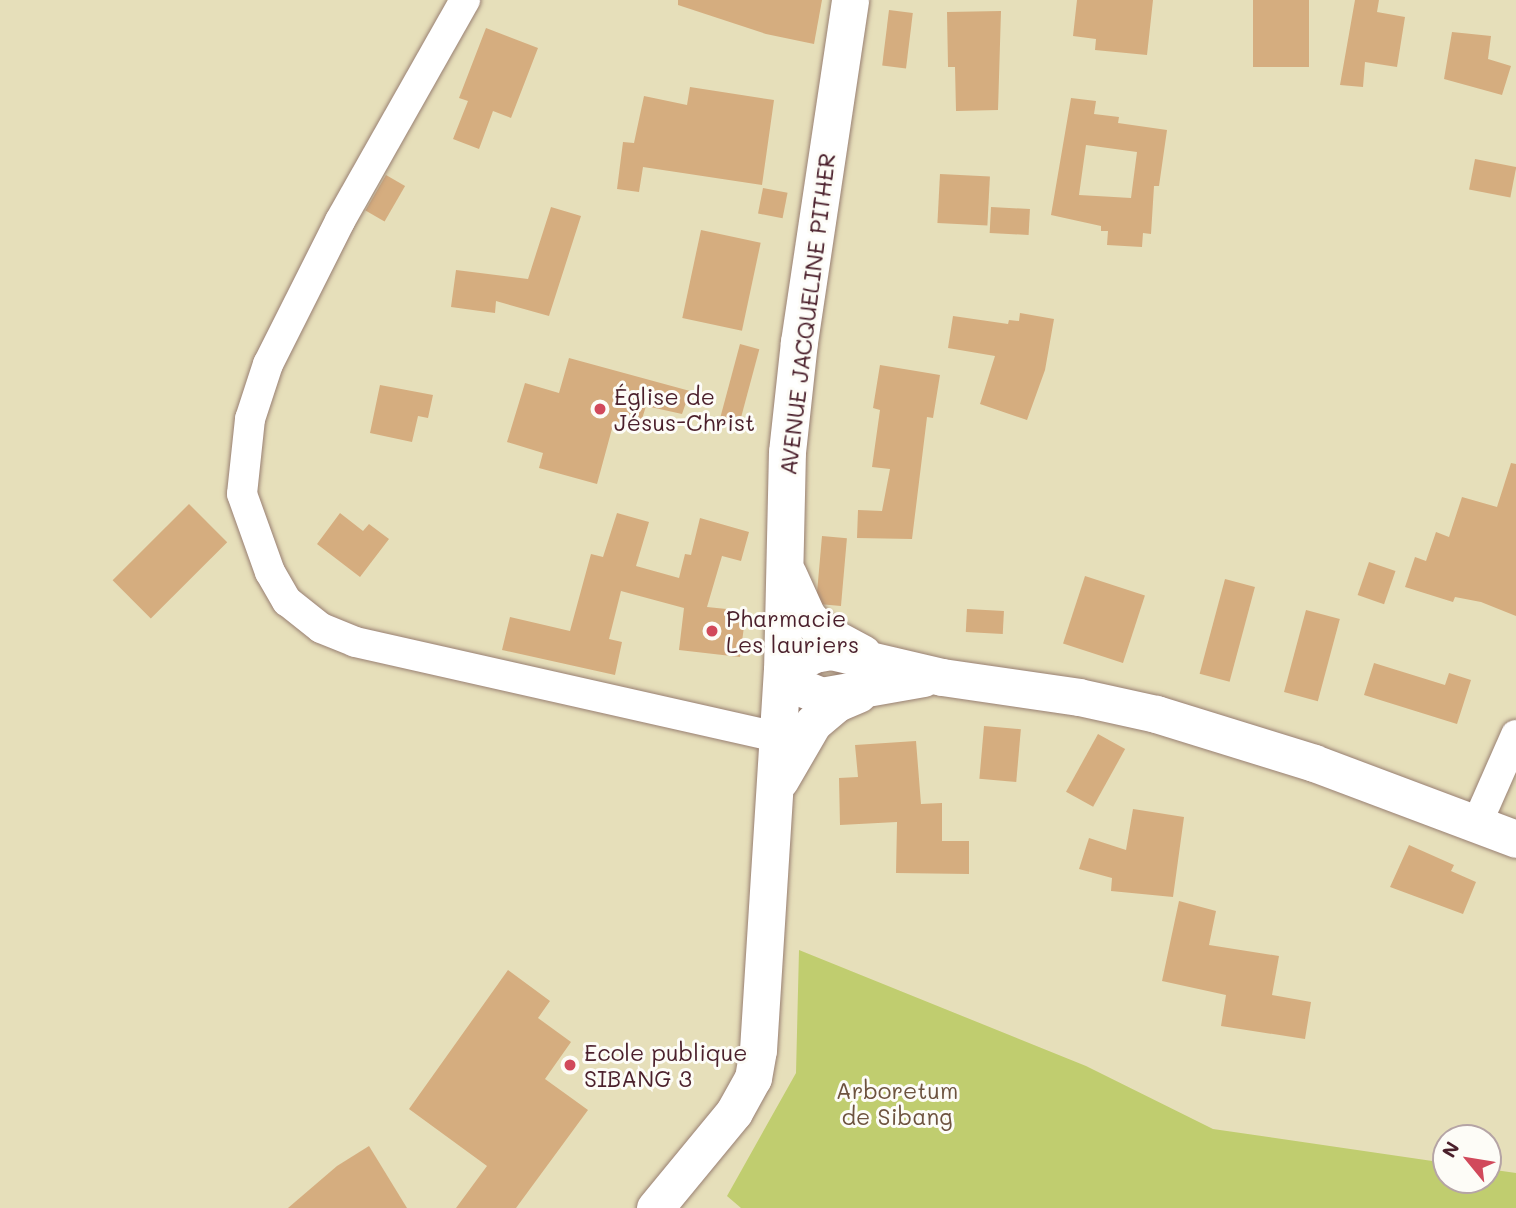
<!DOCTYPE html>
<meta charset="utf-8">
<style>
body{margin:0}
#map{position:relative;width:1516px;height:1208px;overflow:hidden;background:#e6dfba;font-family:Mali,sans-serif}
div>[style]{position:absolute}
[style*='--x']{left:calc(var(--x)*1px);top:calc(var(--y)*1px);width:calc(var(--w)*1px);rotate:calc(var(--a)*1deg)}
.green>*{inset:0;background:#c0cd6f}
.building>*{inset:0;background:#d5ad7f;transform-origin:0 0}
.roads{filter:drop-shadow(0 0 2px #987f72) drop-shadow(0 0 2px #987f72)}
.minor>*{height:30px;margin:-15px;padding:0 15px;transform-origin:15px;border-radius:15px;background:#fff}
.tertiary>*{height:37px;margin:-18.5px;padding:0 18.5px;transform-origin:18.5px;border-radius:18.5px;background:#fff}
.dots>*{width:19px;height:19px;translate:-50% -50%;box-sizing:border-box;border:4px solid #fdfcf7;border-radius:50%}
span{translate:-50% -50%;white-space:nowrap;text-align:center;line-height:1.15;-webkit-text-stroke:6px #fdfcf7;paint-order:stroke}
.street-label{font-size:23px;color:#4a1f2b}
.poi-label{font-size:23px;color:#4a1f2b}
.left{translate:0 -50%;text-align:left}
.park-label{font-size:23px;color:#6d533f}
.north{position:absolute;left:1432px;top:1124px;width:70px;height:70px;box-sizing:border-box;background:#fdfcf7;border:2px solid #b5a4a5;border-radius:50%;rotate:300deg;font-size:19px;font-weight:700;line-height:28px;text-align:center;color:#4a1f2b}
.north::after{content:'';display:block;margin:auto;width:24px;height:32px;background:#d1495b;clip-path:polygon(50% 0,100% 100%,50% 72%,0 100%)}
</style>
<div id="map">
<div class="green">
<div style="clip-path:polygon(799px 950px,1086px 1066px,1213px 1129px,1446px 1163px,1446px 1180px,1488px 1180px,1488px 1169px,1516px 1173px,1516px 1208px,741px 1208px,727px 1196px,796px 1073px)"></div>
</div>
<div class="building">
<div style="clip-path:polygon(678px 0,822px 0,814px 44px,766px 34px,678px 5px)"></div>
<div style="clip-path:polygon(1077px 0,1153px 0,1147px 55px,1095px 50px,1096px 39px,1073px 36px)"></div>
<div style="left:1253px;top:0;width:56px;height:67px"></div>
<div style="clip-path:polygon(1355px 0,1379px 0,1377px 12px,1405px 17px,1397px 67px,1365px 62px,1363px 87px,1340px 85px)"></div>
<div style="left:889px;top:10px;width:24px;height:56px;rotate:7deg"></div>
<div style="clip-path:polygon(1001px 11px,998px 110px,956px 111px,955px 67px,948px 67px,947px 12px)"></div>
<div style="clip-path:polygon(486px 28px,538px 48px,511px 118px,493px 111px,479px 149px,453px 139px,468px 101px,459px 98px)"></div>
<div style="clip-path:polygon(1452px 32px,1491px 36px,1488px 59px,1511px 66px,1502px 95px,1444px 79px)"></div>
<div style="clip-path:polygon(690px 87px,774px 100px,762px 185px,643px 167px,639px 192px,617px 189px,623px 142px,634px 143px,644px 96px,687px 105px)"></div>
<div style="clip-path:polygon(evenodd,1071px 98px,1096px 101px,1094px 114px,1119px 117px,1118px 123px,1167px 130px,1159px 186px,1154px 186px,1151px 234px,1143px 233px,1142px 247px,1107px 245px,1108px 231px,1101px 231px,1101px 226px,1051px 215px,1071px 98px,1086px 145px,1137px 152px,1131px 198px,1079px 195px,1086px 145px)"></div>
<div style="left:1475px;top:159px;width:42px;height:31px;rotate:11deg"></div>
<div style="left:940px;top:174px;width:50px;height:49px;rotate:3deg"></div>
<div style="left:386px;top:175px;width:22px;height:41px;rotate:30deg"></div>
<div style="left:763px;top:188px;width:25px;height:26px;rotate:11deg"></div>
<div style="clip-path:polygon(551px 207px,581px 216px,549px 316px,496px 301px,495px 313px,451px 307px,456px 270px,528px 279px)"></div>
<div style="left:991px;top:207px;width:39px;height:26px;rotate:3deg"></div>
<div style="left:701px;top:230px;width:61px;height:90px;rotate:12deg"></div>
<div style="clip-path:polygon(1020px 313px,1054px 319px,1045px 370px,1027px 420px,980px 404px,995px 356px,948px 348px,953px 316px,1008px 324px,1009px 320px,1019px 321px)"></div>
<div style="left:740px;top:344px;width:20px;height:81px;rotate:15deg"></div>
<div style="clip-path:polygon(569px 358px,690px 391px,682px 414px,646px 406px,638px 432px,613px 425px,597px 484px,539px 468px,543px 453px,507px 442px,525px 383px,559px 393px)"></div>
<div style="clip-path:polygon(880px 365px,940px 375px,933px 418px,927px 417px,912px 539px,857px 538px,858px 510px,882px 511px,890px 469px,872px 467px,880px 410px,873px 408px)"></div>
<div style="clip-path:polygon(380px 385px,433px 395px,428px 418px,418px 416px,412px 442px,370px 433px)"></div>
<div style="clip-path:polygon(1511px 463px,1516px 464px,1516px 616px,1481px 602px,1455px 597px,1453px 602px,1405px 587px,1415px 557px,1426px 561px,1436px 532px,1449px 537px,1462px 497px,1497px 507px)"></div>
<div style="left:189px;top:504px;width:54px;height:108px;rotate:45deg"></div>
<div style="clip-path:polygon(340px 513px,363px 531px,369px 524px,389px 539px,360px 577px,317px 544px)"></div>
<div style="clip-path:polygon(617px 513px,649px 522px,636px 566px,679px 578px,685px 554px,691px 555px,700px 518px,749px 532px,741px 561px,722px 556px,707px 607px,746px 611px,740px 657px,679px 650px,684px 608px,621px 591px,609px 639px,622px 642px,615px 675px,502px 650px,510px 617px,570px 631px,591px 554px,603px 557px)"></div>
<div style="left:822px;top:536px;width:25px;height:68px;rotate:5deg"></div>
<div style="left:1369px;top:562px;width:28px;height:35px;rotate:19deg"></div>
<div style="left:1085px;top:576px;width:63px;height:71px;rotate:18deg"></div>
<div style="left:1225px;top:579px;width:31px;height:98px;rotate:15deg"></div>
<div style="left:967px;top:609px;width:37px;height:23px;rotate:3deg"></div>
<div style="left:1306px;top:610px;width:35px;height:85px;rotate:15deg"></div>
<div style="clip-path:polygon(1374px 663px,1445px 685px,1449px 673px,1471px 680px,1457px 724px,1364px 695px)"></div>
<div style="left:984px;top:726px;width:37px;height:53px;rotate:5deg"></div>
<div style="left:1098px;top:734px;width:31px;height:66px;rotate:29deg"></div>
<div style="clip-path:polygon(916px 741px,921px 804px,942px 803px,942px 841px,969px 841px,969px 874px,896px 873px,897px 822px,840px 825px,839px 778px,858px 777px,855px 745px)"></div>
<div style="clip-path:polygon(1133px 809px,1184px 817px,1173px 897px,1111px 891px,1112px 878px,1079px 869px,1089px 838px,1126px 850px)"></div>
<div style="clip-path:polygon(1409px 845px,1454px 865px,1451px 871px,1476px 882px,1463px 914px,1390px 887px)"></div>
<div style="clip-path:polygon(1179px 901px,1216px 911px,1209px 945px,1279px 956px,1272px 995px,1311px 1002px,1305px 1039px,1221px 1026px,1226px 995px,1162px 981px)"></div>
<div style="clip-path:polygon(508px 970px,550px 1001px,538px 1018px,571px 1042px,545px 1079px,588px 1110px,516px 1208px,456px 1208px,487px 1166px,409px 1109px)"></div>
<div style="clip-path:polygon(369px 1146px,407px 1208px,288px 1208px,337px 1166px)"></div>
</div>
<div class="roads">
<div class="minor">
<div style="--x:465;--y:0;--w:254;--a:119.5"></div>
<div style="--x:340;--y:221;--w:160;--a:116.7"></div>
<div style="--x:268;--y:364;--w:58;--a:108.1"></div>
<div style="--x:250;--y:419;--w:75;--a:96.1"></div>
<div style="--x:242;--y:494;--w:83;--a:70.3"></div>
<div style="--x:270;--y:572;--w:34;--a:60"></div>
<div style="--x:287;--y:601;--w:43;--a:38.5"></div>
<div style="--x:321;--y:628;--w:37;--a:22"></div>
<div style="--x:355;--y:642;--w:433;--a:12.7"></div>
<div style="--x:1478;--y:821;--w:94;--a:-66.2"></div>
</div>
<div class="tertiary">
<div style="--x:788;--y:574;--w:46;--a:65.7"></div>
<div style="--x:807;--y:616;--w:21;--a:47"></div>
<div style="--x:821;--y:631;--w:47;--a:28.2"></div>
<div style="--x:782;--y:671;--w:36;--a:-28"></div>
<div style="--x:814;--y:654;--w:17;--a:-10"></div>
<div style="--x:831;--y:651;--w:114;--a:13.2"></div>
<div style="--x:942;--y:677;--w:138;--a:8.3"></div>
<div style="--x:1079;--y:697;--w:79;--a:12.4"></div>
<div style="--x:1156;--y:714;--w:165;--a:17.2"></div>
<div style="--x:1314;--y:763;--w:216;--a:20.6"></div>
<div style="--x:782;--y:671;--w:16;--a:52"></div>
<div style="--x:792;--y:684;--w:31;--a:22"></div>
<div style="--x:821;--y:696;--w:104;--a:-10"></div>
<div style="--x:780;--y:780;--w:66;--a:-59.9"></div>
<div style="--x:813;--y:723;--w:31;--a:-40"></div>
<div style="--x:837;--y:703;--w:23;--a:-23"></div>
<div style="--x:655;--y:1208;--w:124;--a:-50.5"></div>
<div style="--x:734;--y:1112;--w:39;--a:-61"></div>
<div style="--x:753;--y:1078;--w:28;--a:-80"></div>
<div style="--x:758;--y:1050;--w:380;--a:-86.4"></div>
<div style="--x:782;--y:671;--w:219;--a:-88.7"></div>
<div style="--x:787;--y:452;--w:111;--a:-83.8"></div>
<div style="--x:799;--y:342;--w:346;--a:-81.5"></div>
</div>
</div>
<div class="dots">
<div style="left:600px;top:409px;background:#d1495b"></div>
<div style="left:712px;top:631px;background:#d1495b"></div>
<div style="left:570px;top:1065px;background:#d1495b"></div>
</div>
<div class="street-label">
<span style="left:807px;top:314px;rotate:-83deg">AVENUE JACQUELINE PITHER</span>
</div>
<div class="poi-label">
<span class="left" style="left:614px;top:409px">Église de<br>Jésus-Christ</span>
<span class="left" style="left:726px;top:631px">Pharmacie<br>Les lauriers</span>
<span class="left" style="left:584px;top:1065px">Ecole publique<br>SIBANG 3</span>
</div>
<div class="park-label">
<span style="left:897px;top:1103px">Arboretum<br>de Sibang</span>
</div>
<div class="north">N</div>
</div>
